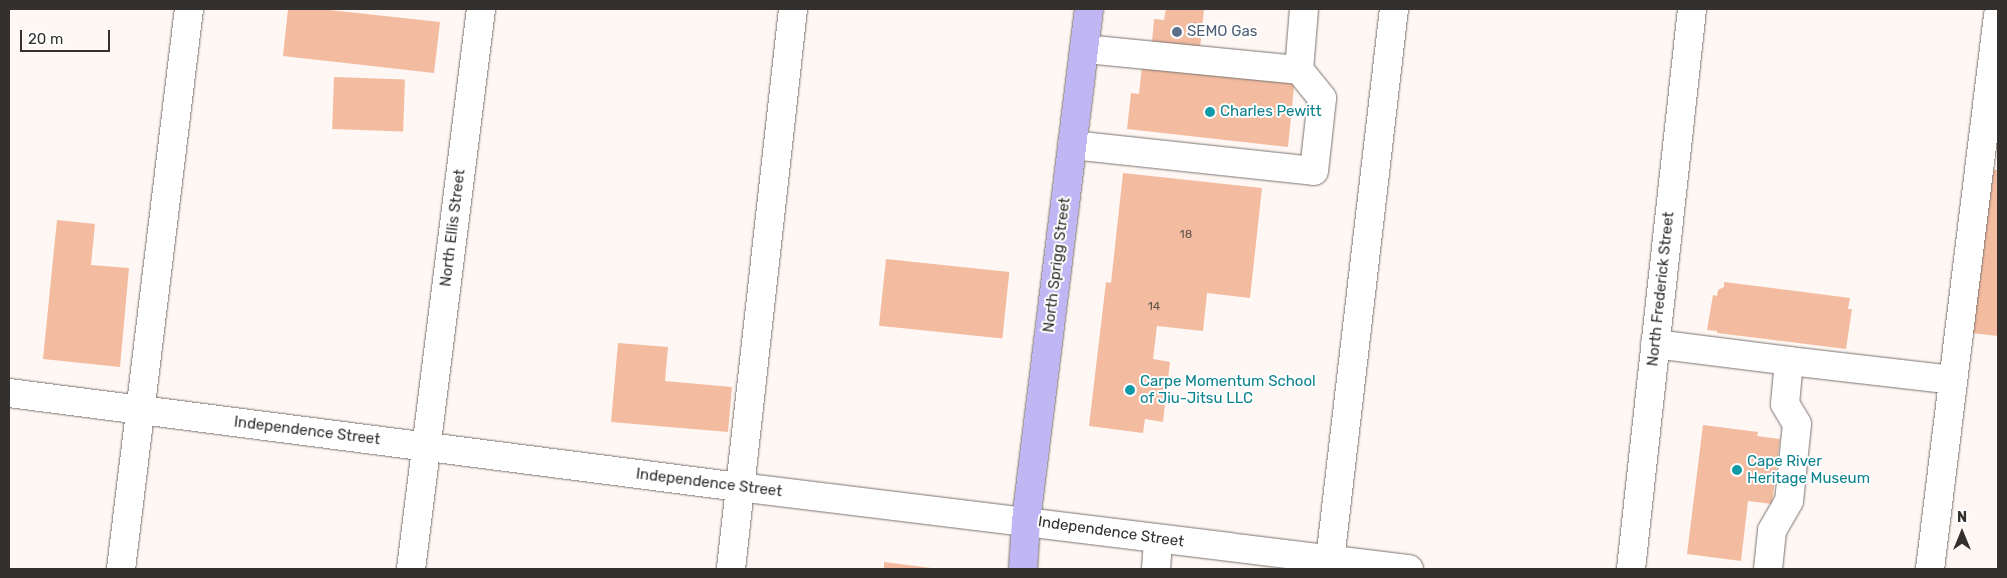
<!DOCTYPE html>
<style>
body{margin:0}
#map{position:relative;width:2007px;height:578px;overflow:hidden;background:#fff7f3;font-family:Rubik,sans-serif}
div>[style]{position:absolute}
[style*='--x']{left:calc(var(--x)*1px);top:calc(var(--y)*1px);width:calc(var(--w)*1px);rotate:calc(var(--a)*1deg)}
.building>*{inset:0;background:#f3bca0;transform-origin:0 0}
.roads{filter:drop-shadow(0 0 1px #7a7370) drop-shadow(0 0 1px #7a7370)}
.minor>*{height:28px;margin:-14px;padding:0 14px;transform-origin:14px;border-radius:14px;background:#fff}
.major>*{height:28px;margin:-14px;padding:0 14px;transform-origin:14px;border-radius:14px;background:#c1b6f4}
.dots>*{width:14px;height:14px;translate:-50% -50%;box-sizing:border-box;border:2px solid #fff;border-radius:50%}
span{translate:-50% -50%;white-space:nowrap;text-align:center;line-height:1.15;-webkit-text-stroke:4px #fff;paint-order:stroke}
.number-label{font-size:12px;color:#63534a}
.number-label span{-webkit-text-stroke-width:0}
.service-label{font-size:15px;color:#4e5e75}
.left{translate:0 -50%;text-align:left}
.culture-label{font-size:15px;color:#0d838f}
.street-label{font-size:15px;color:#33302e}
.frame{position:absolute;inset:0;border:10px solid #33302e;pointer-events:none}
.north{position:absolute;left:1937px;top:508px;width:50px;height:50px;-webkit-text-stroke:4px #fff;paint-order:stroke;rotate:0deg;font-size:14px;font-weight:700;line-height:20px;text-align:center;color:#33302e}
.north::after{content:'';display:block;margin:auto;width:18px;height:22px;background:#33302e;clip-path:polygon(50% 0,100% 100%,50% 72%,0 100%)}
.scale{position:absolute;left:20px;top:30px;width:90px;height:22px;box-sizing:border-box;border:2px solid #33302e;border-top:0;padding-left:6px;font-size:15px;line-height:18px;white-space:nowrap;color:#33302e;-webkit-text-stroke:4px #fff;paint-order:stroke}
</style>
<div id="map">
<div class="building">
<div style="clip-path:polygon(288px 9px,320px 9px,440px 22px,434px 73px,283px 56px)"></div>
<div style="clip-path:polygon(1166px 9px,1204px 9px,1200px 48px,1152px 43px,1154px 19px,1164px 20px)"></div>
<div style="clip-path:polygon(1142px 67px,1259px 80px,1260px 73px,1295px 77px,1288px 147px,1127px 129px,1131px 93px,1139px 94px)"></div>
<div style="left:334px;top:77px;width:71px;height:52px;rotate:2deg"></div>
<div style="clip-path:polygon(1991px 169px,1998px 170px,1998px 336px,1971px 333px)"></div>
<div style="clip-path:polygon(1123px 173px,1262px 188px,1250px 298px,1207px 293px,1203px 331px,1157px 326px,1153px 359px,1170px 362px,1163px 422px,1145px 419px,1143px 433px,1089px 426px,1106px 282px,1111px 283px)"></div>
<div style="clip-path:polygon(57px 220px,95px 224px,91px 265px,129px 268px,120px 367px,43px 359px)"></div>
<div style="left:886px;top:259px;width:124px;height:67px;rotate:6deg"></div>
<div style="clip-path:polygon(1724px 282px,1850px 298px,1848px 309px,1852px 309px,1846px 349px,1717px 333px,1717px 331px,1707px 330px,1713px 295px,1717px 296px,1718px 290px,1724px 287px)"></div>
<div style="clip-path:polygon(618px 343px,668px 347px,665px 381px,732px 387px,728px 432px,611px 422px)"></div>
<div style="clip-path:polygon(1703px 425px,1758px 432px,1757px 436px,1780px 439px,1772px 504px,1748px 501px,1741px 561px,1687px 554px)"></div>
<div style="clip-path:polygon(884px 562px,931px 568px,931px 569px,884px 569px)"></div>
</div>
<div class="roads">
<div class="minor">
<div style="--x:1085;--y:49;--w:215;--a:5.6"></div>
<div style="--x:1072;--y:145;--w:243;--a:6.1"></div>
<div style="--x:1314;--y:171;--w:73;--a:-83.7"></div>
<div style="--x:1322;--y:98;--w:36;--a:-129"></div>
<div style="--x:1299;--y:70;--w:61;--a:-85.3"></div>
<div style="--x:1655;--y:344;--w:135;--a:7.2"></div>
<div style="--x:1789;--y:361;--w:43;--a:95.3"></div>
<div style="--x:1785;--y:404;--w:23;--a:59"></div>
<div style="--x:1797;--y:424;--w:77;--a:95.9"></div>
<div style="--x:1789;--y:501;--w:34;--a:120"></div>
<div style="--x:1772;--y:531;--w:38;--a:96"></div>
<div style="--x:1789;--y:361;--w:164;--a:6.6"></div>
<div style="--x:9;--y:393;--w:736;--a:7.34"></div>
<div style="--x:739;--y:487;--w:675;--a:6.98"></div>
<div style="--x:121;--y:569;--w:564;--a:-83.08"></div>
<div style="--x:411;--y:569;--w:564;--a:-82.87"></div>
<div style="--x:731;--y:569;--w:563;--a:-83.68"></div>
<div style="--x:1156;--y:569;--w:30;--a:-86"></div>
<div style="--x:1329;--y:569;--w:564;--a:-83.38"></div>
<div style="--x:1631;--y:569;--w:563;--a:-83.78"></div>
<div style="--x:1930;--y:569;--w:557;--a:-82.99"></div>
</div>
<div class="major">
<div style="--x:1023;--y:569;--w:48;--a:-86.4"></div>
<div style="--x:1026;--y:521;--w:516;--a:-82.99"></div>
</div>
</div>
<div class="dots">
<div style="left:1177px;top:32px;background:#5c6f8a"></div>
<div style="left:1210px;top:112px;background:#0f9aa8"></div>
<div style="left:1130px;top:390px;background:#0f9aa8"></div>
<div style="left:1737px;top:470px;background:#0f9aa8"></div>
</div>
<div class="number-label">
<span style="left:1186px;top:235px">18</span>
<span style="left:1154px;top:307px">14</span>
</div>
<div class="service-label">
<span class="left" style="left:1187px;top:32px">SEMO Gas</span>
</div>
<div class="culture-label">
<span class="left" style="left:1220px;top:112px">Charles Pewitt</span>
<span class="left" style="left:1140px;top:390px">Carpe Momentum School<br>of Jiu-Jitsu LLC</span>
<span class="left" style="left:1747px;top:470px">Cape River<br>Heritage Museum</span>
</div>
<div class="street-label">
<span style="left:453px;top:228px;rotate:-83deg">North Ellis Street</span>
<span style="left:1057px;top:265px;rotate:-83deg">North Sprigg Street</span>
<span style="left:1661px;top:289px;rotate:-84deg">North Frederick Street</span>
<span style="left:307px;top:431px;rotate:7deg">Independence Street</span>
<span style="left:709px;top:483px;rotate:7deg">Independence Street</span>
<span style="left:1111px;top:532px;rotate:8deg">Independence Street</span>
</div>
<div class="frame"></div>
<div class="north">N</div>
<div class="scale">20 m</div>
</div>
